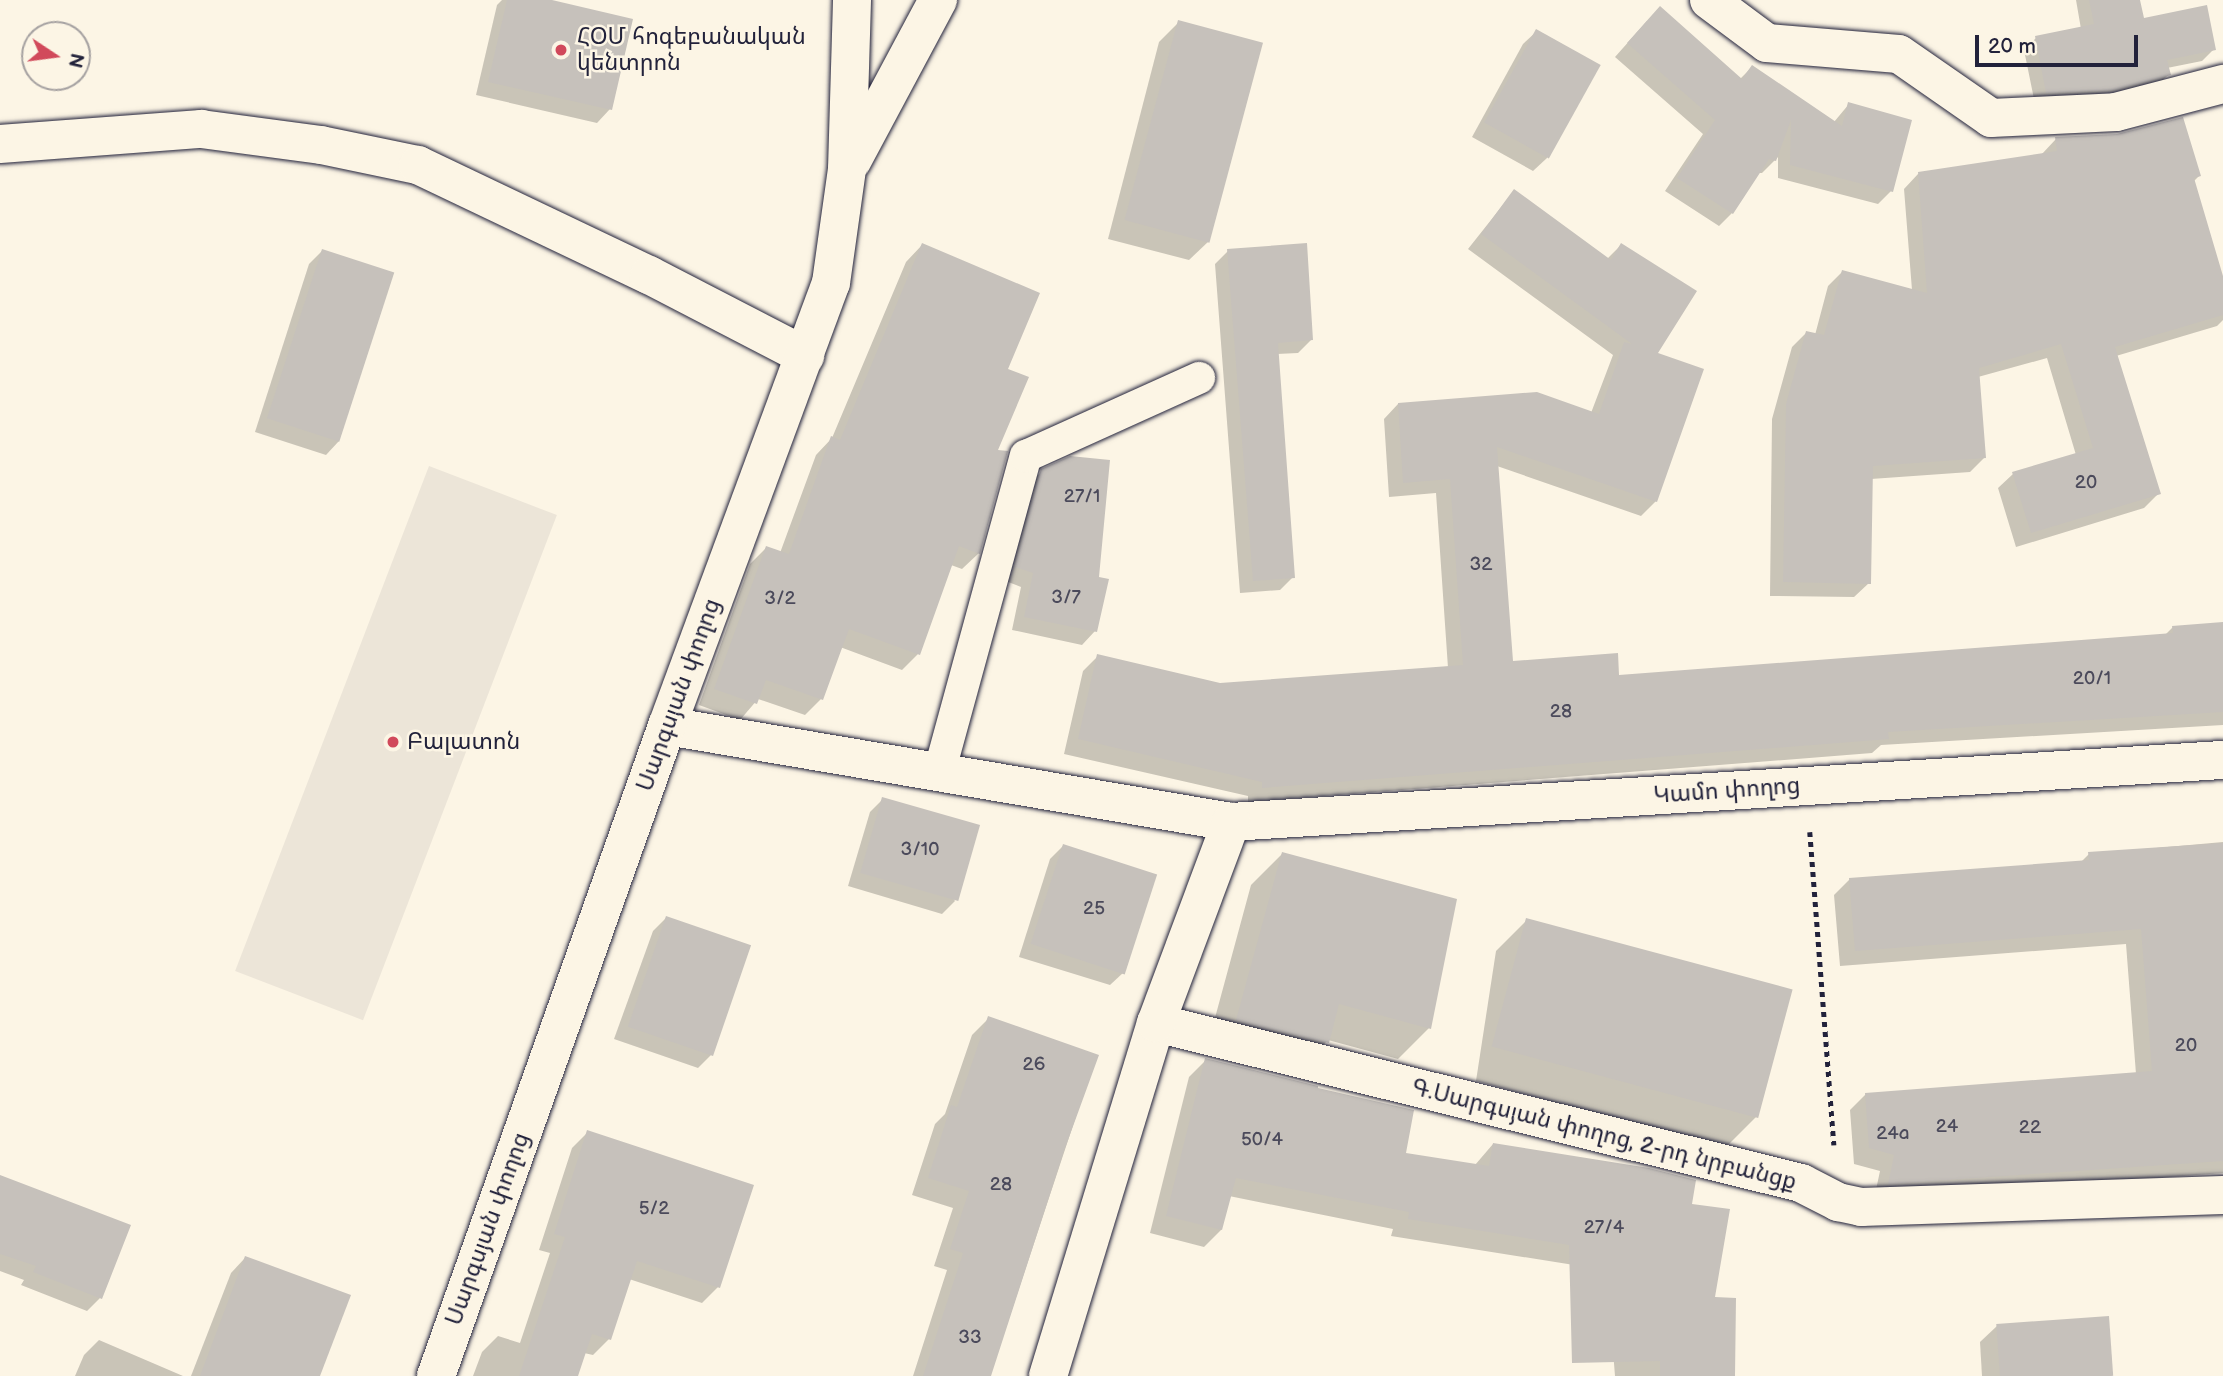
<!DOCTYPE html>
<meta charset="utf-8">
<style>
body{margin:0}
#map{position:relative;width:2223px;height:1376px;overflow:hidden;background:#fcf5e5;font-family:"Balsamiq Sans","Noto Sans Armenian",sans-serif}
div>[style]{position:absolute}
[style*='--x']{left:calc(var(--x)*1px);top:calc(var(--y)*1px);width:calc(var(--w)*1px);rotate:calc(var(--a)*1deg)}
.built>*{inset:0;background:#ece5d8;transform-origin:0 0}
.shadow>*{inset:0;background:#0003}
.building>*{inset:0;background:#c6c1bb;transform-origin:0 0}
.path>*{height:4.5px;margin-top:-2.25px;transform-origin:0;background:repeating-linear-gradient(90deg,#22223b 0 5px,transparent 0 10px)}
.roads{filter:drop-shadow(0 0 2px #22223b) drop-shadow(0 0 2px #22223b)}
.service>*{height:32px;margin:-16px;padding:0 16px;transform-origin:16px;border-radius:16px;background:#fcf5e5}
.minor>*{height:38px;margin:-19px;padding:0 19px;transform-origin:19px;border-radius:19px;background:#fcf5e5}
.dots>*{width:19px;height:19px;translate:-50% -50%;box-sizing:border-box;border:4px solid #fcf5e5;border-radius:50%}
span{translate:-50% -50%;white-space:nowrap;text-align:center;line-height:1.15;-webkit-text-stroke:5px #fcf5e5;paint-order:stroke}
.number-label{font-size:19px;color:#4b4a5b}
.number-label span{-webkit-text-stroke-width:0}
.poi-label{font-size:23px;color:#22223b}
.left{translate:0 -50%;text-align:left}
.street-label{font-size:23px;color:#22223b}
.north{position:absolute;left:21px;top:21px;width:70px;height:70px;box-sizing:border-box;background:#fcf5e5;border:2px solid #a5a1a1;border-radius:50%;rotate:103deg;font-size:19px;font-weight:700;line-height:28px;text-align:center;color:#22223b}
.north::after{content:'';display:block;margin:auto;width:24px;height:32px;background:#d1495b;clip-path:polygon(50% 0,100% 100%,50% 72%,0 100%)}
.scale{position:absolute;left:1975px;top:35px;width:163px;height:32px;box-sizing:border-box;border:4px solid #22223b;border-top:0;padding-left:9px;font-size:21px;line-height:24px;white-space:nowrap;color:#22223b;-webkit-text-stroke:5px #fcf5e5;paint-order:stroke}
</style>
<div id="map">
<div class="built">
<div style="left:429px;top:466px;width:137px;height:541px;rotate:21deg"></div>
</div>
<div class="shadow">
<div style="clip-path:polygon(502px 0,545px 0,610px 109px,597px 123px,476px 95px,497px 5px)"></div>
<div style="clip-path:polygon(2076px 0,2139px 0,2143px 20px,2214px 49px,2202px 61px,2167px 68px,2169px 74px,2157px 86px,2100px 101px,2035px 104px,2024px 50px,2036px 38px,2081px 29px)"></div>
<div style="clip-path:polygon(1647px 21px,1740px 79px,1752px 67px,1834px 122px,1849px 104px,1891px 191px,1878px 204px,1778px 178px,1778px 157px,1762px 173px,1758px 173px,1732px 213px,1719px 226px,1665px 191px,1703px 134px,1615px 57px)"></div>
<div style="clip-path:polygon(1179px 22px,1209px 241px,1189px 260px,1108px 239px,1159px 42px)"></div>
<div style="clip-path:polygon(1537px 31px,1547px 158px,1533px 171px,1472px 137px,1523px 44px)"></div>
<div style="clip-path:polygon(2056px 139px,2199px 176px,2193px 182px,2223px 282px,2223px 320px,2217px 326px,2116px 356px,2159px 493px,2144px 508px,2016px 547px,1998px 488px,2013px 474px,2076px 455px,2047px 358px,1978px 377px,1985px 457px,1970px 472px,1871px 479px,1869px 583px,1854px 597px,1770px 596px,1772px 419px,1792px 347px,1807px 332px,1815px 335px,1828px 286px,1843px 271px,1912px 290px,1904px 189px,1918px 174px,2041px 155px)"></div>
<div style="clip-path:polygon(1514px 191px,1607px 259px,1621px 245px,1656px 354px,1656px 501px,1641px 516px,1497px 466px,1511px 663px,1618px 677px,2165px 635px,2173px 627px,2223px 624px,2223px 725px,1881px 745px,1872px 753px,1248px 802px,1248px 796px,1064px 754px,1083px 671px,1098px 656px,1220px 684px,1448px 668px,1436px 493px,1389px 497px,1384px 419px,1398px 404px,1591px 413px,1613px 355px,1468px 249px)"></div>
<div style="clip-path:polygon(922px 245px,1006px 370px,979px 553px,962px 569px,951px 565px,918px 654px,902px 670px,840px 647px,821px 699px,805px 715px,758px 699px,740px 720px,699px 705px,750px 564px,766px 548px,780px 553px,816px 455px,832px 438px,906px 262px)"></div>
<div style="clip-path:polygon(322px 251px,339px 441px,326px 455px,255px 432px,309px 264px)"></div>
<div style="clip-path:polygon(1228px 251px,1312px 339px,1298px 353px,1277px 354px,1293px 577px,1280px 590px,1240px 593px,1215px 264px)"></div>
<div style="clip-path:polygon(1042px 471px,1097px 578px,1095px 631px,1082px 645px,1012px 630px,1021px 587px,1003px 580px,1029px 484px)"></div>
<div style="clip-path:polygon(883px 799px,955px 901px,942px 914px,848px 886px,870px 812px)"></div>
<div style="clip-path:polygon(2223px 842px,2223px 1173px,1874px 1199px,1880px 1171px,1854px 1164px,1850px 1110px,1866px 1094px,2136px 1074px,2126px 944px,1840px 966px,1834px 895px,1850px 879px,2081px 862px,2089px 854px)"></div>
<div style="clip-path:polygon(1063px 846px,1124px 972px,1110px 985px,1019px 957px,1050px 859px)"></div>
<div style="clip-path:polygon(1282px 854px,1429px 1028px,1398px 1059px,1328px 1040px,1296px 1074px,1206px 1051px,1251px 885px)"></div>
<div style="clip-path:polygon(666px 918px,711px 1055px,698px 1068px,614px 1039px,653px 931px)"></div>
<div style="clip-path:polygon(1527px 920px,1756px 1117px,1725px 1148px,1476px 1081px,1496px 951px)"></div>
<div style="clip-path:polygon(989px 1018px,1096px 1056px,990px 1376px,913px 1376px,947px 1270px,934px 1266px,953px 1208px,912px 1195px,935px 1124px,945px 1114px,972px 1035px)"></div>
<div style="clip-path:polygon(1206px 1060px,1404px 1154px,1475px 1165px,1493px 1144px,1690px 1205px,1684px 1376px,1615px 1376px,1605px 1250px,1574px 1265px,1391px 1236px,1393px 1229px,1229px 1196px,1221px 1230px,1204px 1247px,1150px 1233px,1189px 1077px)"></div>
<div style="clip-path:polygon(588px 1132px,718px 1287px,702px 1303px,629px 1279px,609px 1339px,593px 1355px,584px 1353px,577px 1376px,473px 1376px,482px 1352px,498px 1336px,520px 1343px,550px 1253px,539px 1250px,572px 1148px)"></div>
<div style="clip-path:polygon(0 1177px,100px 1298px,87px 1311px,21px 1285px,24px 1280px,0 1271px)"></div>
<div style="clip-path:polygon(245px 1258px,319px 1376px,191px 1376px,231px 1273px)"></div>
<div style="clip-path:polygon(1997px 1326px,2112px 1376px,1982px 1376px,1980px 1342px)"></div>
<div style="clip-path:polygon(99px 1340px,183px 1376px,75px 1376px,84px 1355px)"></div>
</div>
<div class="building">
<div style="clip-path:polygon(507px 0,552px 0,633px 19px,612px 110px,488px 82px)"></div>
<div style="clip-path:polygon(2089px 0,2140px 0,2144px 18px,2207px 5px,2216px 50px,2167px 60px,2171px 75px,2113px 90px,2046px 93px,2035px 36px,2094px 24px)"></div>
<div style="clip-path:polygon(1660px 6px,1742px 79px,1752px 65px,1842px 126px,1848px 102px,1912px 120px,1893px 192px,1790px 165px,1791px 120px,1776px 161px,1769px 159px,1733px 214px,1677px 178px,1715px 120px,1627px 43px)"></div>
<div style="left:1178px;top:20px;width:88px;height:207px;rotate:15deg"></div>
<div style="left:1536px;top:29px;width:74px;height:107px;rotate:29deg"></div>
<div style="clip-path:polygon(2183px 117px,2201px 176px,2194px 178px,2223px 276px,2223px 315px,2115px 347px,2161px 494px,2031px 533px,2012px 472px,2093px 448px,2061px 344px,1979px 368px,1986px 458px,1873px 466px,1871px 584px,1783px 582px,1786px 404px,1806px 331px,1824px 335px,1842px 270px,1927px 293px,1918px 172px,2057px 151px,2055px 137px,2117px 134px)"></div>
<div style="clip-path:polygon(1514px 189px,1611px 260px,1621px 243px,1697px 291px,1658px 353px,1704px 369px,1657px 502px,1497px 447px,1513px 661px,1618px 653px,1619px 675px,2173px 633px,2172px 626px,2223px 622px,2223px 712px,1888px 732px,1889px 739px,1262px 788px,1262px 782px,1078px 739px,1097px 654px,1220px 683px,1463px 665px,1450px 479px,1403px 483px,1398px 403px,1537px 392px,1599px 414px,1624px 342px,1632px 344px,1481px 234px)"></div>
<div style="clip-path:polygon(922px 243px,1040px 293px,1008px 369px,1029px 377px,998px 450px,1008px 451px,980px 554px,959px 546px,920px 655px,849px 629px,823px 700px,766px 680px,757px 704px,714px 689px,766px 546px,789px 554px,831px 436px,840px 440px)"></div>
<div style="clip-path:polygon(1307px 243px,1313px 340px,1278px 343px,1295px 578px,1253px 581px,1227px 249px)"></div>
<div style="left:322px;top:249px;width:76px;height:178px;rotate:18deg"></div>
<div style="clip-path:polygon(1070px 456px,1110px 460px,1099px 577px,1109px 579px,1097px 632px,1024px 617px,1033px 573px,1015px 567px,1041px 469px)"></div>
<div style="left:882px;top:797px;width:102px;height:79px;rotate:16deg"></div>
<div style="clip-path:polygon(2223px 843px,2223px 1161px,1888px 1184px,1894px 1155px,1869px 1148px,1865px 1093px,2152px 1071px,2141px 929px,1855px 951px,1849px 878px,2089px 860px,2088px 852px)"></div>
<div style="left:1063px;top:844px;width:99px;height:105px;rotate:18deg"></div>
<div style="clip-path:polygon(1282px 852px,1457px 899px,1431px 1029px,1339px 1004px,1329px 1043px,1236px 1020px)"></div>
<div style="left:666px;top:916px;width:90px;height:117px;rotate:19deg"></div>
<div style="left:1526px;top:918px;width:276px;height:133px;rotate:15deg"></div>
<div style="clip-path:polygon(988px 1016px,1099px 1055px,1064px 1151px,991px 1376px,923px 1376px,963px 1253px,950px 1249px,969px 1191px,928px 1178px,951px 1105px,957px 1107px)"></div>
<div style="clip-path:polygon(1205px 1058px,1318px 1086px,1318px 1088px,1414px 1110px,1406px 1153px,1489px 1166px,1493px 1143px,1649px 1168px,1696px 1180px,1692px 1204px,1730px 1209px,1715px 1297px,1736px 1298px,1735px 1376px,1660px 1376px,1660px 1361px,1572px 1363px,1569px 1245px,1408px 1219px,1409px 1212px,1236px 1178px,1222px 1230px,1166px 1216px)"></div>
<div style="clip-path:polygon(587px 1130px,754px 1185px,720px 1288px,637px 1261px,611px 1340px,592px 1334px,578px 1376px,519px 1376px,565px 1237px,554px 1234px)"></div>
<div style="clip-path:polygon(0 1175px,131px 1225px,102px 1299px,33px 1272px,36px 1266px,0 1254px)"></div>
<div style="clip-path:polygon(245px 1256px,351px 1295px,320px 1376px,200px 1376px)"></div>
<div style="left:2109px;top:1316px;width:60px;height:113px;rotate:86deg"></div>
</div>
<div class="path">
<div style="--x:1810;--y:832;--w:314;--a:85.6"></div>
</div>
<div class="roads">
<div class="service">
<div style="--x:939;--y:773;--w:329;--a:-74.7"></div>
<div style="--x:1026;--y:456;--w:190;--a:-24.3"></div>
</div>
<div class="minor">
<div style="--x:1709;--y:0;--w:72;--a:36.6"></div>
<div style="--x:1767;--y:43;--w:132;--a:4.8"></div>
<div style="--x:1899;--y:54;--w:112;--a:34.8"></div>
<div style="--x:1991;--y:118;--w:125;--a:-2.7"></div>
<div style="--x:2116;--y:112;--w:111;--a:-14.7"></div>
<div style="--x:0;--y:144;--w:202;--a:-4.3"></div>
<div style="--x:201;--y:129;--w:121;--a:7.6"></div>
<div style="--x:321;--y:145;--w:99;--a:11.7"></div>
<div style="--x:418;--y:165;--w:256;--a:25.5"></div>
<div style="--x:649;--y:275;--w:176;--a:27.4"></div>
<div style="--x:852;--y:161;--w:183;--a:-61.9"></div>
<div style="--x:667;--y:726;--w:572;--a:9.66"></div>
<div style="--x:1231;--y:822;--w:994;--a:-3.58"></div>
<div style="--x:1156;--y:1023;--w:665;--a:13.93"></div>
<div style="--x:1801;--y:1183;--w:42;--a:27.2"></div>
<div style="--x:1838;--y:1202;--w:24;--a:12"></div>
<div style="--x:1861;--y:1207;--w:362;--a:-1.9"></div>
<div style="--x:436;--y:1376;--w:690;--a:-70.44"></div>
<div style="--x:667;--y:726;--w:472;--a:-69.7"></div>
<div style="--x:831;--y:283;--w:115;--a:-82"></div>
<div style="--x:847;--y:169;--w:169;--a:-88.3"></div>
<div style="--x:1048;--y:1376;--w:369;--a:-73"></div>
<div style="--x:1156;--y:1023;--w:215;--a:-69.5"></div>
</div>
</div>
<div class="dots">
<div style="left:561px;top:50px;background:#d1495b"></div>
<div style="left:393px;top:742px;background:#d1495b"></div>
</div>
<div class="number-label">
<span style="left:2086px;top:483px">20</span>
<span style="left:1082px;top:497px">27/1</span>
<span style="left:1481px;top:565px">32</span>
<span style="left:1066px;top:598px">3/7</span>
<span style="left:780px;top:599px">3/2</span>
<span style="left:2092px;top:679px">20/1</span>
<span style="left:1561px;top:712px">28</span>
<span style="left:920px;top:850px">3/10</span>
<span style="left:1094px;top:909px">25</span>
<span style="left:2186px;top:1046px">20</span>
<span style="left:1034px;top:1065px">26</span>
<span style="left:1947px;top:1127px">24</span>
<span style="left:2030px;top:1128px">22</span>
<span style="left:1893px;top:1134px">24a</span>
<span style="left:1262px;top:1140px">50/4</span>
<span style="left:1001px;top:1185px">28</span>
<span style="left:654px;top:1209px">5/2</span>
<span style="left:1604px;top:1228px">27/4</span>
<span style="left:970px;top:1338px">33</span>
</div>
<div class="poi-label">
<span class="left" style="left:577px;top:50px">ՀՕՄ հոգեբանական<br>կենտրոն</span>
<span class="left" style="left:407px;top:742px">Բալատոն</span>
</div>
<div class="street-label">
<span style="left:679px;top:695px;rotate:-70deg">Սարգսյան փողոց</span>
<span style="left:1727px;top:791px;rotate:-4deg">Կամո փողոց</span>
<span style="left:1604px;top:1135px;rotate:14deg">Գ.Սարգսյան փողոց, 2-րդ նրբանցք</span>
<span style="left:488px;top:1229px;rotate:-70deg">Սարգսյան փողոց</span>
</div>
<div class="north">N</div>
<div class="scale">20 m</div>
</div>
